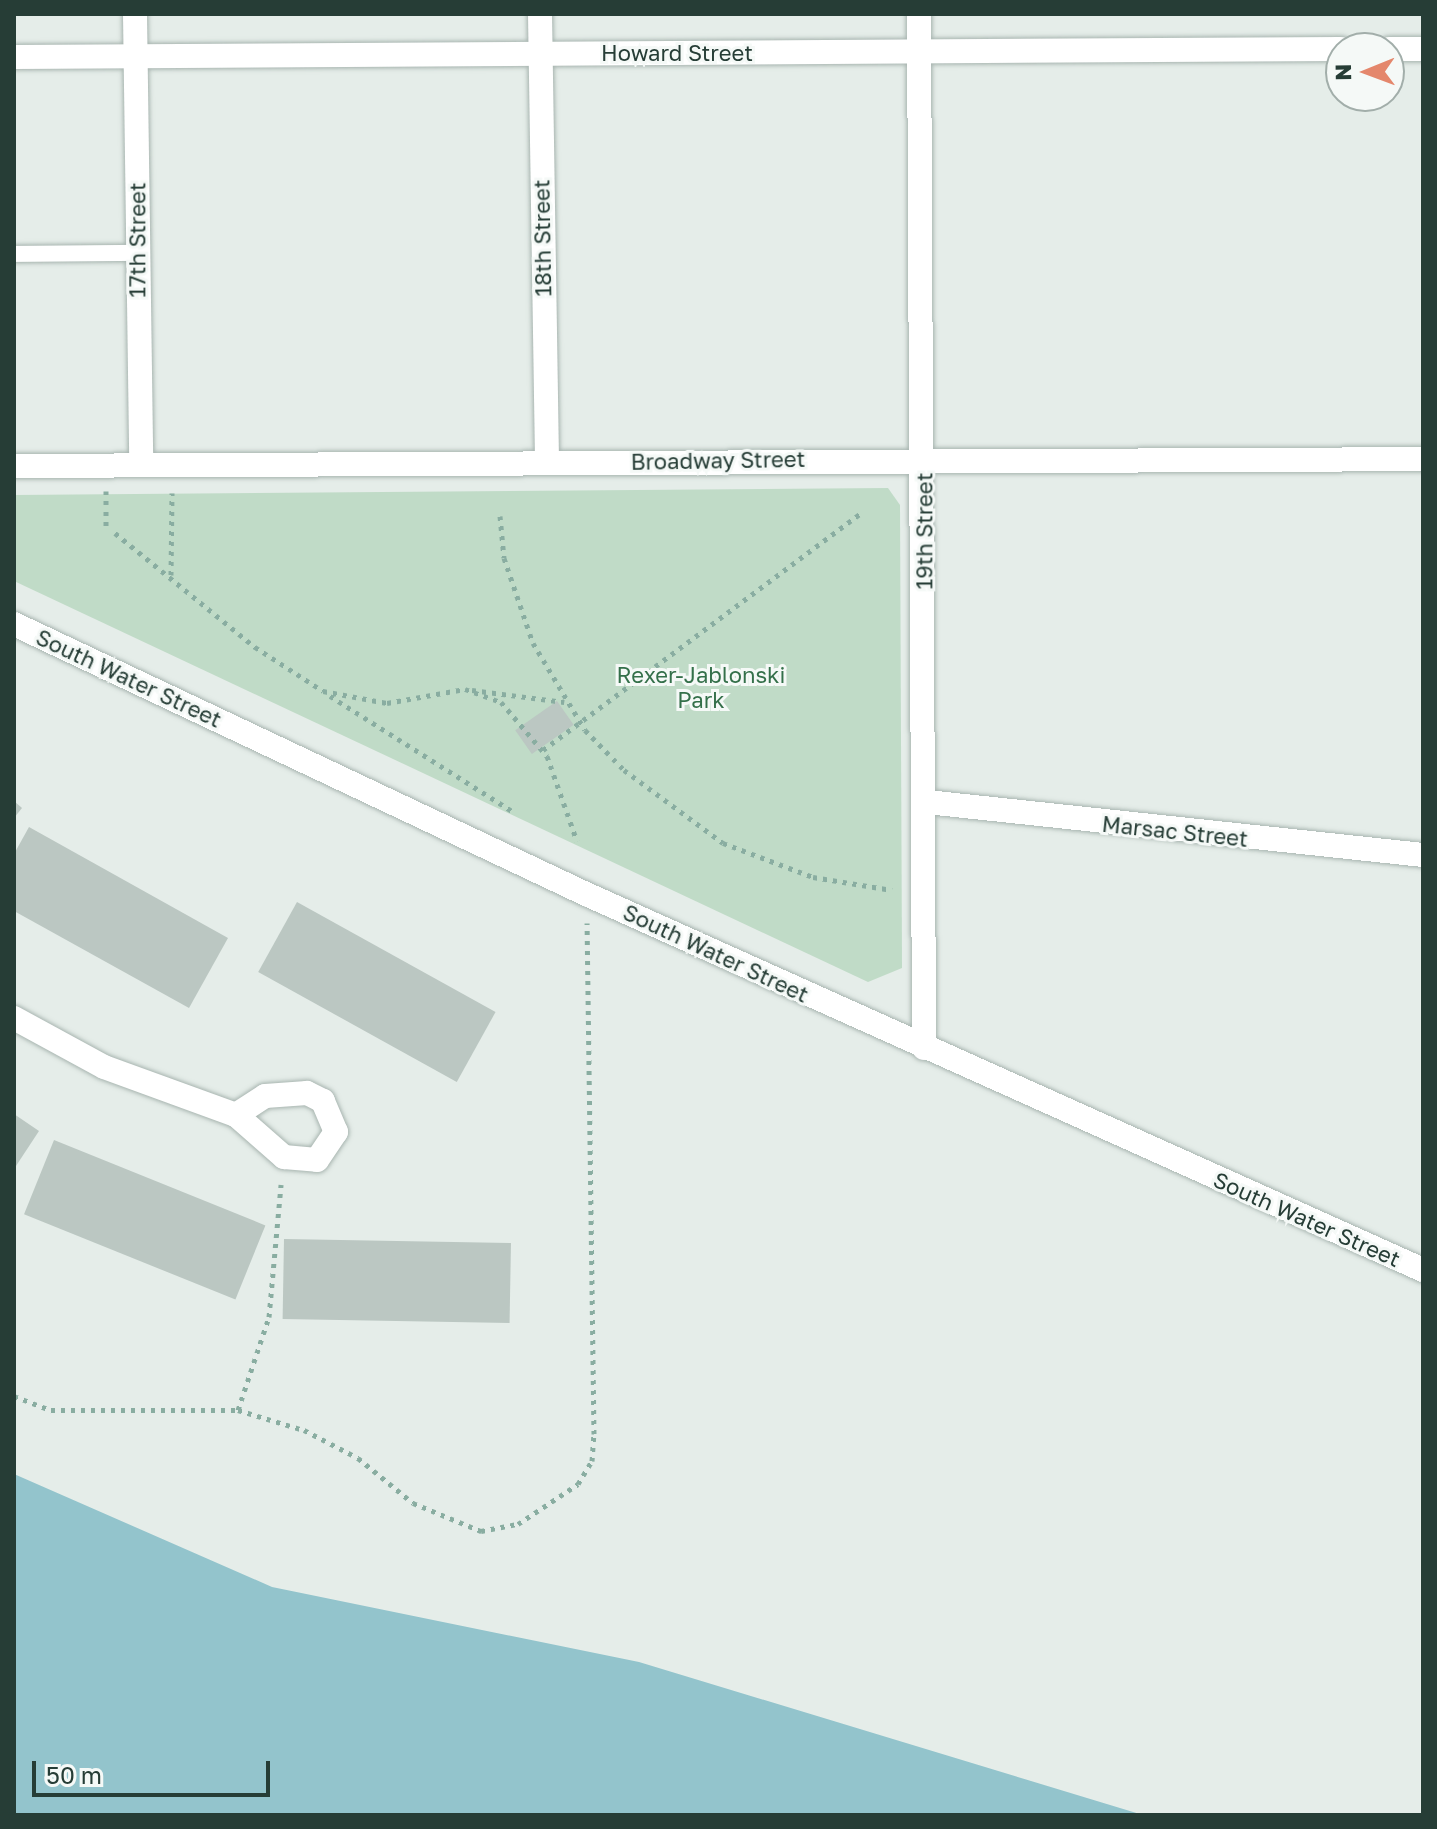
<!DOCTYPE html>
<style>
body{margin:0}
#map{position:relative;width:1437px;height:1829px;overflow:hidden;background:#e5ede9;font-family:"Golos Text",sans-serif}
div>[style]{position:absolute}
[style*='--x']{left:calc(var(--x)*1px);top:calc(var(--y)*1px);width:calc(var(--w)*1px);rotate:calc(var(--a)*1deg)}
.green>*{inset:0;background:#c0dbc7}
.water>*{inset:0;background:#93c4cc}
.building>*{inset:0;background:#bbc7c2;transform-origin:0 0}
.path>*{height:5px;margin-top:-2.5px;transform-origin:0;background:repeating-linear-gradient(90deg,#89ada1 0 4px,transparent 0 10px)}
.roads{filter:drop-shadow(0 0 2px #a8b5b0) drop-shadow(0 0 2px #a8b5b0)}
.service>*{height:16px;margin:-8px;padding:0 8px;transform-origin:8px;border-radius:8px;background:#fff}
.minor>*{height:24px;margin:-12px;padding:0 12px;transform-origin:12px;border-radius:12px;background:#fff}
.tertiary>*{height:24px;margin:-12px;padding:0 12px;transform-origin:12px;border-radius:12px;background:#fff}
span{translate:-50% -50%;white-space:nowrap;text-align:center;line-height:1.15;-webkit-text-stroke:6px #f5f9f7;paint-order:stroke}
.street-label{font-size:22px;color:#263d36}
.park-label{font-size:22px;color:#34704a}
.frame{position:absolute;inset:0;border:16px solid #263d36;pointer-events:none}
.north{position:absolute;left:1325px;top:32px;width:80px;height:80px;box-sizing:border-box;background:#f5f9f7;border:2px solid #a2aeaa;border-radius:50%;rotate:269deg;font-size:22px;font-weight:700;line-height:32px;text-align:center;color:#263d36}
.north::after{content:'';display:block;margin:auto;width:28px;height:36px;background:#e4876c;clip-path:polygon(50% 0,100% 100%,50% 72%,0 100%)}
.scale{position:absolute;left:32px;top:1761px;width:238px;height:36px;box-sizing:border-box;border:4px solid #263d36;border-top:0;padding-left:10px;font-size:24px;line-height:28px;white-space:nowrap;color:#263d36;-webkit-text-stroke:6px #f5f9f7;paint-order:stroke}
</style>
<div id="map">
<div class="green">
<div style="clip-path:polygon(888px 488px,900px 505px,902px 968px,868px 982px,14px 581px,14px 495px)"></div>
</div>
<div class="water">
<div style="clip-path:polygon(14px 1474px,272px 1587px,639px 1662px,1143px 1815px,14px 1815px)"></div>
</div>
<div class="building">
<div style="left:557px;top:701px;width:29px;height:51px;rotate:55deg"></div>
<div style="clip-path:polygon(14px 801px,22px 808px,14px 818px)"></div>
<div style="clip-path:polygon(29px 827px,228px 938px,189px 1008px,14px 911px,14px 854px)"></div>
<div style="left:297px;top:902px;width:227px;height:80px;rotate:29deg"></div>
<div style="clip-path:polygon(14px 1114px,39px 1131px,14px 1169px)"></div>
<div style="left:54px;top:1140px;width:228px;height:80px;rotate:22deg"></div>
<div style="left:284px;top:1239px;width:227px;height:80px;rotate:1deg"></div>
</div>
<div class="path">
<div style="--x:106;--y:491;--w:39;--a:90"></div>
<div style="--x:500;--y:516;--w:42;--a:84.6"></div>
<div style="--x:504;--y:558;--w:90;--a:71.2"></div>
<div style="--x:533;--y:643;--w:101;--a:59.1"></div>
<div style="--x:585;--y:730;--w:56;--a:45.7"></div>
<div style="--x:624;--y:770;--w:123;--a:36.4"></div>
<div style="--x:723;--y:843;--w:96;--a:20.7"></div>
<div style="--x:813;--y:877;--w:80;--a:9.3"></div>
<div style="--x:115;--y:533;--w:181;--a:39.2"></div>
<div style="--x:255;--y:647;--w:81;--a:32.9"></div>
<div style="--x:323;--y:691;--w:65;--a:10.6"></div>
<div style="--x:387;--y:703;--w:79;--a:-10.2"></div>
<div style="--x:465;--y:689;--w:38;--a:20"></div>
<div style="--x:501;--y:702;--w:71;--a:49.6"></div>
<div style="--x:547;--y:756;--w:90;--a:70.6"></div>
<div style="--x:171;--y:575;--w:82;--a:-89.3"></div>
<div style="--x:472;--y:690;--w:93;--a:7.4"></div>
<div style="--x:330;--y:696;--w:215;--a:32.3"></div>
<div style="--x:543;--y:750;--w:395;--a:-36.7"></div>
<div style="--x:14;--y:1396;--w:40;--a:21"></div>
<div style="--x:51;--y:1410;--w:187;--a:0"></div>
<div style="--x:238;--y:1410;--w:69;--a:16.9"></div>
<div style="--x:304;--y:1430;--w:61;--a:27.4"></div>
<div style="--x:358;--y:1458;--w:71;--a:39.3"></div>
<div style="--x:413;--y:1503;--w:74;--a:22.4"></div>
<div style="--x:481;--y:1531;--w:38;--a:-11"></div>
<div style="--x:518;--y:1524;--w:72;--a:-33.7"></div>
<div style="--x:578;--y:1484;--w:27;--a:-59"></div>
<div style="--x:592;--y:1461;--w:27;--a:-86"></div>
<div style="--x:594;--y:1434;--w:511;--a:-90.78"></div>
<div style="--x:238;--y:1410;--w:98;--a:-71.6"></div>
<div style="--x:269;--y:1317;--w:133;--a:-84.8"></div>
</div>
<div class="roads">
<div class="service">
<div style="--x:14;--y:254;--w:124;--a:-0.5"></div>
</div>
<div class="minor">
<div style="--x:135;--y:14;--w:451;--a:89.2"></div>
<div style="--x:540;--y:14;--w:448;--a:89.1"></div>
<div style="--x:919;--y:14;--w:1034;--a:89.72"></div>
<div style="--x:1389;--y:49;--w:34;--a:0"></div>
<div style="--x:14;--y:57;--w:1327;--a:-0.35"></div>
<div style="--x:14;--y:466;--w:1409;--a:-0.28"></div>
<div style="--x:927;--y:802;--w:499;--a:6.1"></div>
<div style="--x:14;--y:1018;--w:102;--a:28.6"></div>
<div style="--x:104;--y:1067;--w:140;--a:20"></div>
<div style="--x:236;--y:1115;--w:64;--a:41.2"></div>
<div style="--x:284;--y:1157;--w:33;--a:5"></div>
<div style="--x:317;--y:1160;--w:34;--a:-56"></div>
<div style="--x:336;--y:1132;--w:34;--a:-113"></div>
<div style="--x:323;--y:1101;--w:18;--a:-153"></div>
<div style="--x:307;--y:1093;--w:42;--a:175.9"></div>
<div style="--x:265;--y:1096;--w:35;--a:147"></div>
</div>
<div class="tertiary">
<div style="--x:14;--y:624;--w:633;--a:25.27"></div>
<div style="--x:586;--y:894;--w:918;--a:24.19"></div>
</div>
</div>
<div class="street-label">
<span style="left:677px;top:53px">Howard Street</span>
<span style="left:542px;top:238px;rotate:-91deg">18th Street</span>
<span style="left:137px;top:240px;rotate:-90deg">17th Street</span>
<span style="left:718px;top:460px;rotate:-1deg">Broadway Street</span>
<span style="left:924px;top:531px;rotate:-90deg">19th Street</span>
<span style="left:129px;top:678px;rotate:25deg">South Water Street</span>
<span style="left:1175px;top:831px;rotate:6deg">Marsac Street</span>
<span style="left:716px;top:953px;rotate:25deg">South Water Street</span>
<span style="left:1307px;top:1219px;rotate:24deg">South Water Street</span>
</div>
<div class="park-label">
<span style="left:701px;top:687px">Rexer-Jablonski<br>Park</span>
</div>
<div class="frame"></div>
<div class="north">N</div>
<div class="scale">50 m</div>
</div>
